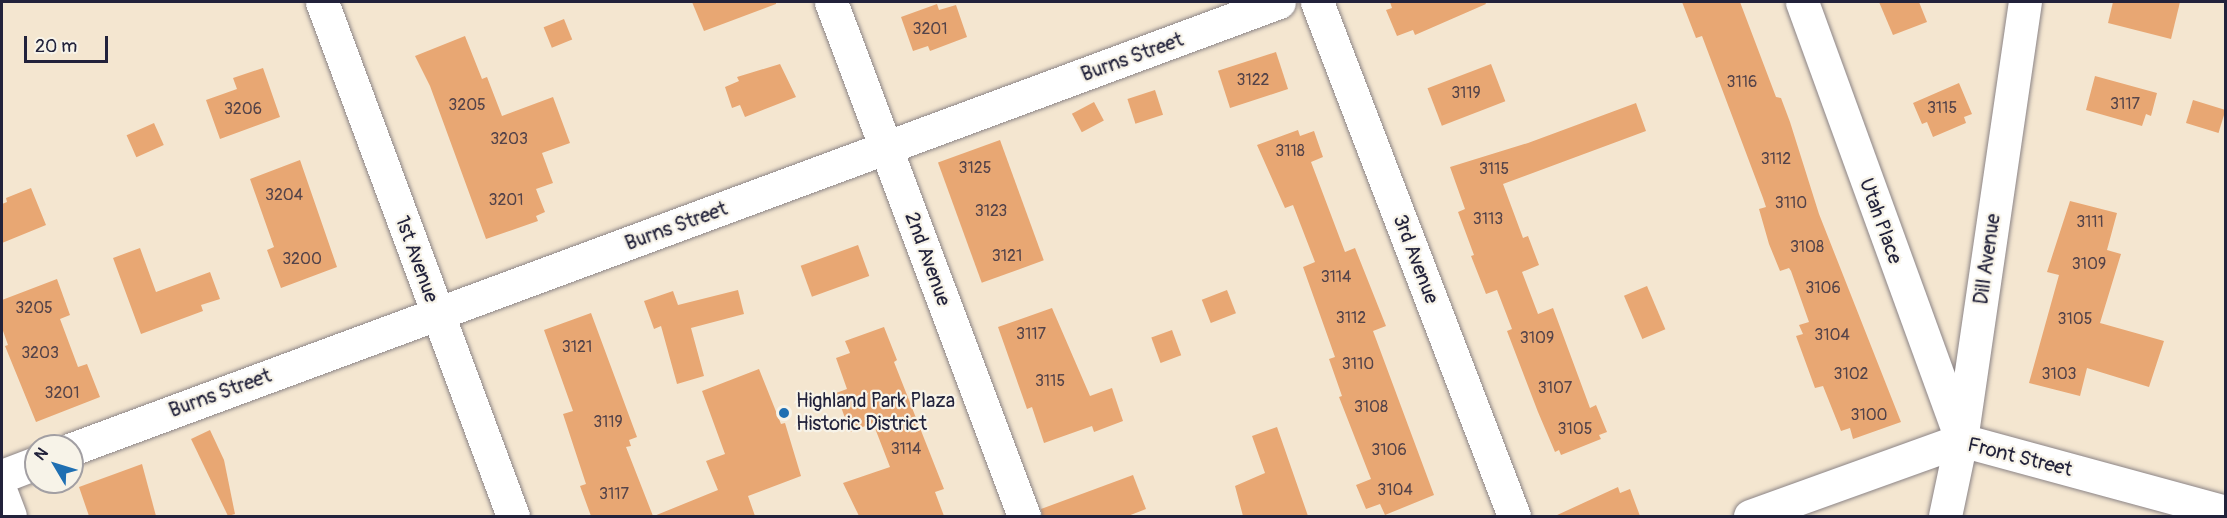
<!DOCTYPE html>
<style>
body{margin:0}
#map{position:relative;width:2227px;height:518px;overflow:hidden;background:#f4e6d0;font-family:Pangolin,sans-serif}
div>[style]{position:absolute}
[style*='--x']{left:calc(var(--x)*1px);top:calc(var(--y)*1px);width:calc(var(--w)*1px);rotate:calc(var(--a)*1deg)}
.building>*{inset:0;background:#e8a773;transform-origin:0 0}
.roads{filter:drop-shadow(0 0 2px #8b8486) drop-shadow(0 0 2px #8b8486)}
.street>*{height:33px;margin:-16.5px;padding:0 16.5px;transform-origin:16.5px;border-radius:16.5px;background:#fff}
.secondary>*{height:33px;margin:-16.5px;padding:0 16.5px;transform-origin:16.5px;border-radius:16.5px;background:#fff}
.dots>*{width:16px;height:16px;translate:-50% -50%;box-sizing:border-box;border:3px solid #f7f3e8;border-radius:50%}
span{translate:-50% -50%;white-space:nowrap;text-align:center;line-height:1.15;-webkit-text-stroke:4.5px #f7f3e8;paint-order:stroke}
.number-label{font-size:16px;color:#544349}
.number-label span{-webkit-text-stroke-width:0}
.street-label{font-size:20px;color:#22223b}
.poi-label{font-size:20px;color:#22223b}
.left{translate:0 -50%;text-align:left}
.frame{position:absolute;inset:0;border:3px solid #22223b;pointer-events:none}
.north{position:absolute;left:24px;top:434px;width:60px;height:60px;box-sizing:border-box;background:#f7f3e8;border:2px solid #a29fa3;border-radius:50%;rotate:308deg;font-size:16px;font-weight:700;line-height:24px;text-align:center;color:#22223b}
.north::after{content:'';display:block;margin:auto;width:21px;height:27px;background:#1f6fb2;clip-path:polygon(50% 0,100% 100%,50% 72%,0 100%)}
.scale{position:absolute;left:24px;top:36px;width:84px;height:27px;box-sizing:border-box;border:3px solid #22223b;border-top:0;padding-left:8px;font-size:18px;line-height:21px;white-space:nowrap;color:#22223b;-webkit-text-stroke:4px #f7f3e8;paint-order:stroke}
</style>
<div id="map">
<div class="building">
<div style="clip-path:polygon(692px 2px,776px 2px,776px 4px,704px 31px)"></div>
<div style="clip-path:polygon(1390px 2px,1485px 2px,1486px 4px,1415px 35px,1413px 30px,1397px 36px,1386px 10px,1392px 8px)"></div>
<div style="clip-path:polygon(1682px 2px,1740px 2px,1776px 97px,1781px 98px,1790px 122px,1819px 214px,1901px 422px,1853px 439px,1850px 428px,1841px 431px,1823px 386px,1815px 388px,1796px 336px,1803px 334px,1799px 325px,1809px 322px,1791px 271px,1789px 268px,1780px 271px,1769px 244px,1759px 209px,1766px 207px,1763px 198px,1702px 36px,1696px 38px)"></div>
<div style="clip-path:polygon(1879px 2px,1919px 2px,1927px 22px,1893px 35px)"></div>
<div style="clip-path:polygon(2113px 2px,2180px 2px,2171px 39px,2108px 23px)"></div>
<div style="clip-path:polygon(937px 4px,939px 10px,956px 5px,967px 37px,930px 51px,928px 46px,913px 51px,901px 17px)"></div>
<div style="left:564px;top:19px;width:22px;height:22px;rotate:68deg"></div>
<div style="clip-path:polygon(465px 36px,482px 79px,487px 77px,502px 116px,553px 97px,570px 143px,542px 153px,553px 183px,536px 189px,545px 212px,536px 216px,538px 221px,486px 239px,430px 86px,415px 56px)"></div>
<div style="left:1276px;top:52px;width:39px;height:61px;rotate:72deg"></div>
<div style="clip-path:polygon(780px 64px,796px 97px,745px 117px,740px 105px,732px 108px,725px 87px,739px 81px,737px 77px)"></div>
<div style="left:1491px;top:64px;width:40px;height:68px;rotate:69deg"></div>
<div style="clip-path:polygon(263px 68px,280px 117px,220px 139px,206px 100px,237px 89px,233px 78px)"></div>
<div style="clip-path:polygon(2095px 76px,2157px 93px,2151px 116px,2146px 114px,2142px 126px,2086px 110px)"></div>
<div style="clip-path:polygon(1959px 83px,1972px 114px,1964px 117px,1966px 123px,1933px 137px,1927px 122px,1922px 124px,1913px 103px)"></div>
<div style="left:1155px;top:90px;width:26px;height:29px;rotate:72deg"></div>
<div style="left:2193px;top:100px;width:34px;height:24px;rotate:17deg"></div>
<div style="left:1094px;top:102px;width:21px;height:25px;rotate:62deg"></div>
<div style="clip-path:polygon(1636px 103px,1646px 131px,1503px 184px,1523px 238px,1528px 236px,1539px 265px,1522px 272px,1538px 314px,1553px 308px,1590px 408px,1596px 405px,1607px 432px,1599px 435px,1601px 439px,1561px 455px,1559px 450px,1555px 452px,1538px 412px,1507px 331px,1512px 329px,1497px 290px,1486px 294px,1471px 256px,1474px 255px,1458px 212px,1465px 209px,1450px 167px,1528px 143px)"></div>
<div style="left:154px;top:123px;width:24px;height:30px;rotate:66deg"></div>
<div style="clip-path:polygon(1298px 130px,1300px 136px,1314px 131px,1323px 157px,1311px 162px,1345px 252px,1355px 248px,1386px 326px,1373px 331px,1434px 495px,1385px 515px,1380px 504px,1366px 509px,1356px 485px,1371px 479px,1339px 397px,1342px 396px,1329px 359px,1335px 357px,1303px 267px,1315px 262px,1293px 205px,1285px 208px,1257px 145px)"></div>
<div style="left:1000px;top:140px;width:128px;height:66px;rotate:70deg"></div>
<div style="clip-path:polygon(300px 160px,337px 267px,281px 288px,267px 250px,274px 247px,250px 179px)"></div>
<div style="clip-path:polygon(31px 188px,46px 225px,2px 243px,2px 204px,7px 202px,6px 198px)"></div>
<div style="clip-path:polygon(2070px 201px,2117px 213px,2107px 250px,2121px 254px,2100px 323px,2164px 341px,2149px 387px,2087px 368px,2080px 396px,2029px 383px,2059px 275px,2047px 272px)"></div>
<div style="left:858px;top:245px;width:33px;height:61px;rotate:70deg"></div>
<div style="clip-path:polygon(140px 248px,156px 292px,210px 272px,220px 299px,201px 305px,203px 311px,141px 334px,113px 258px)"></div>
<div style="clip-path:polygon(57px 279px,70px 315px,60px 319px,78px 367px,87px 364px,100px 397px,36px 422px,5px 346px,8px 345px,2px 328px,2px 300px)"></div>
<div style="left:1647px;top:286px;width:47px;height:25px;rotate:67deg"></div>
<div style="clip-path:polygon(738px 290px,744px 314px,691px 328px,704px 376px,677px 384px,661px 326px,654px 329px,644px 301px,673px 291px,678px 305px)"></div>
<div style="left:1227px;top:290px;width:25px;height:27px;rotate:69deg"></div>
<div style="clip-path:polygon(1052px 308px,1090px 396px,1112px 388px,1123px 421px,1094px 432px,1092px 426px,1044px 443px,1032px 407px,1027px 409px,998px 327px)"></div>
<div style="clip-path:polygon(591px 313px,637px 437px,629px 440px,631px 446px,626px 447px,653px 516px,591px 516px,580px 486px,586px 484px,563px 414px,573px 411px,544px 330px)"></div>
<div style="clip-path:polygon(884px 327px,897px 360px,894px 362px,944px 489px,935px 492px,944px 516px,859px 516px,843px 483px,890px 467px,873px 423px,850px 432px,836px 393px,847px 389px,836px 358px,850px 353px,845px 341px)"></div>
<div style="left:1172px;top:330px;width:27px;height:22px;rotate:70deg"></div>
<div style="clip-path:polygon(759px 369px,781px 424px,785px 423px,801px 476px,748px 496px,755px 516px,654px 516px,718px 490px,706px 461px,725px 454px,702px 391px)"></div>
<div style="clip-path:polygon(1277px 427px,1308px 516px,1243px 516px,1235px 486px,1265px 473px,1252px 436px)"></div>
<div style="clip-path:polygon(210px 430px,224px 460px,235px 514px,228px 516px,191px 439px)"></div>
<div style="clip-path:polygon(142px 464px,156px 516px,89px 516px,79px 487px)"></div>
<div style="clip-path:polygon(1133px 475px,1146px 509px,1128px 516px,1042px 516px,1041px 509px)"></div>
<div style="clip-path:polygon(1618px 487px,1620px 493px,1630px 489px,1640px 516px,1555px 516px)"></div>
</div>
<div class="roads">
<div class="street">
<div style="--x:322;--y:2;--w:548;--a:69.62"></div>
<div style="--x:831;--y:2;--w:549;--a:69.42"></div>
<div style="--x:1317;--y:2;--w:550;--a:69.03"></div>
<div style="--x:1802;--y:2;--w:466;--a:70"></div>
<div style="--x:72;--y:449;--w:1287;--a:-20.32"></div>
<div style="--x:2;--y:476;--w:36;--a:-21"></div>
<div style="--x:2;--y:495;--w:22;--a:69"></div>
<div style="--x:1750;--y:516;--w:224;--a:-19.8"></div>
<div style="--x:1961;--y:440;--w:275;--a:15.2"></div>
</div>
<div class="secondary">
<div style="--x:1945;--y:516;--w:78;--a:-78.1"></div>
<div style="--x:1961;--y:440;--w:443;--a:-81.7"></div>
</div>
</div>
<div class="dots">
<div style="left:784px;top:413px;background:#1f6fb2"></div>
</div>
<div class="number-label">
<span style="left:930px;top:29px">3201</span>
<span style="left:1253px;top:80px">3122</span>
<span style="left:1742px;top:82px">3116</span>
<span style="left:1466px;top:93px">3119</span>
<span style="left:2125px;top:104px">3117</span>
<span style="left:467px;top:105px">3205</span>
<span style="left:1942px;top:108px">3115</span>
<span style="left:243px;top:109px">3206</span>
<span style="left:509px;top:139px">3203</span>
<span style="left:1290px;top:151px">3118</span>
<span style="left:1776px;top:159px">3112</span>
<span style="left:975px;top:168px">3125</span>
<span style="left:1494px;top:169px">3115</span>
<span style="left:284px;top:195px">3204</span>
<span style="left:506px;top:200px">3201</span>
<span style="left:1791px;top:203px">3110</span>
<span style="left:991px;top:211px">3123</span>
<span style="left:1488px;top:219px">3113</span>
<span style="left:2090px;top:222px">3111</span>
<span style="left:1807px;top:247px">3108</span>
<span style="left:1007px;top:256px">3121</span>
<span style="left:302px;top:259px">3200</span>
<span style="left:2089px;top:264px">3109</span>
<span style="left:1336px;top:277px">3114</span>
<span style="left:1823px;top:288px">3106</span>
<span style="left:34px;top:308px">3205</span>
<span style="left:1351px;top:318px">3112</span>
<span style="left:2075px;top:319px">3105</span>
<span style="left:1031px;top:334px">3117</span>
<span style="left:1832px;top:335px">3104</span>
<span style="left:1537px;top:338px">3109</span>
<span style="left:577px;top:347px">3121</span>
<span style="left:40px;top:353px">3203</span>
<span style="left:1358px;top:364px">3110</span>
<span style="left:1851px;top:374px">3102</span>
<span style="left:2059px;top:374px">3103</span>
<span style="left:1050px;top:381px">3115</span>
<span style="left:1555px;top:388px">3107</span>
<span style="left:62px;top:393px">3201</span>
<span style="left:1371px;top:407px">3108</span>
<span style="left:1869px;top:415px">3100</span>
<span style="left:608px;top:422px">3119</span>
<span style="left:1575px;top:429px">3105</span>
<span style="left:906px;top:449px">3114</span>
<span style="left:1389px;top:450px">3106</span>
<span style="left:1395px;top:490px">3104</span>
<span style="left:614px;top:494px">3117</span>
</div>
<div class="street-label">
<span style="left:1132px;top:57px;rotate:-20deg">Burns Street</span>
<span style="left:1881px;top:221px;rotate:70deg">Utah Place</span>
<span style="left:676px;top:226px;rotate:-20deg">Burns Street</span>
<span style="left:417px;top:259px;rotate:70deg">1st Avenue</span>
<span style="left:928px;top:259px;rotate:70deg">2nd Avenue</span>
<span style="left:1416px;top:259px;rotate:69deg">3rd Avenue</span>
<span style="left:1987px;top:259px;rotate:-82deg">Dill Avenue</span>
<span style="left:220px;top:393px;rotate:-20deg">Burns Street</span>
<span style="left:2020px;top:457px;rotate:14deg">Front Street</span>
</div>
<div class="poi-label">
<span class="left" style="left:796px;top:412px">Highland Park Plaza<br>Historic District</span>
</div>
<div class="frame"></div>
<div class="north">N</div>
<div class="scale">20 m</div>
</div>
